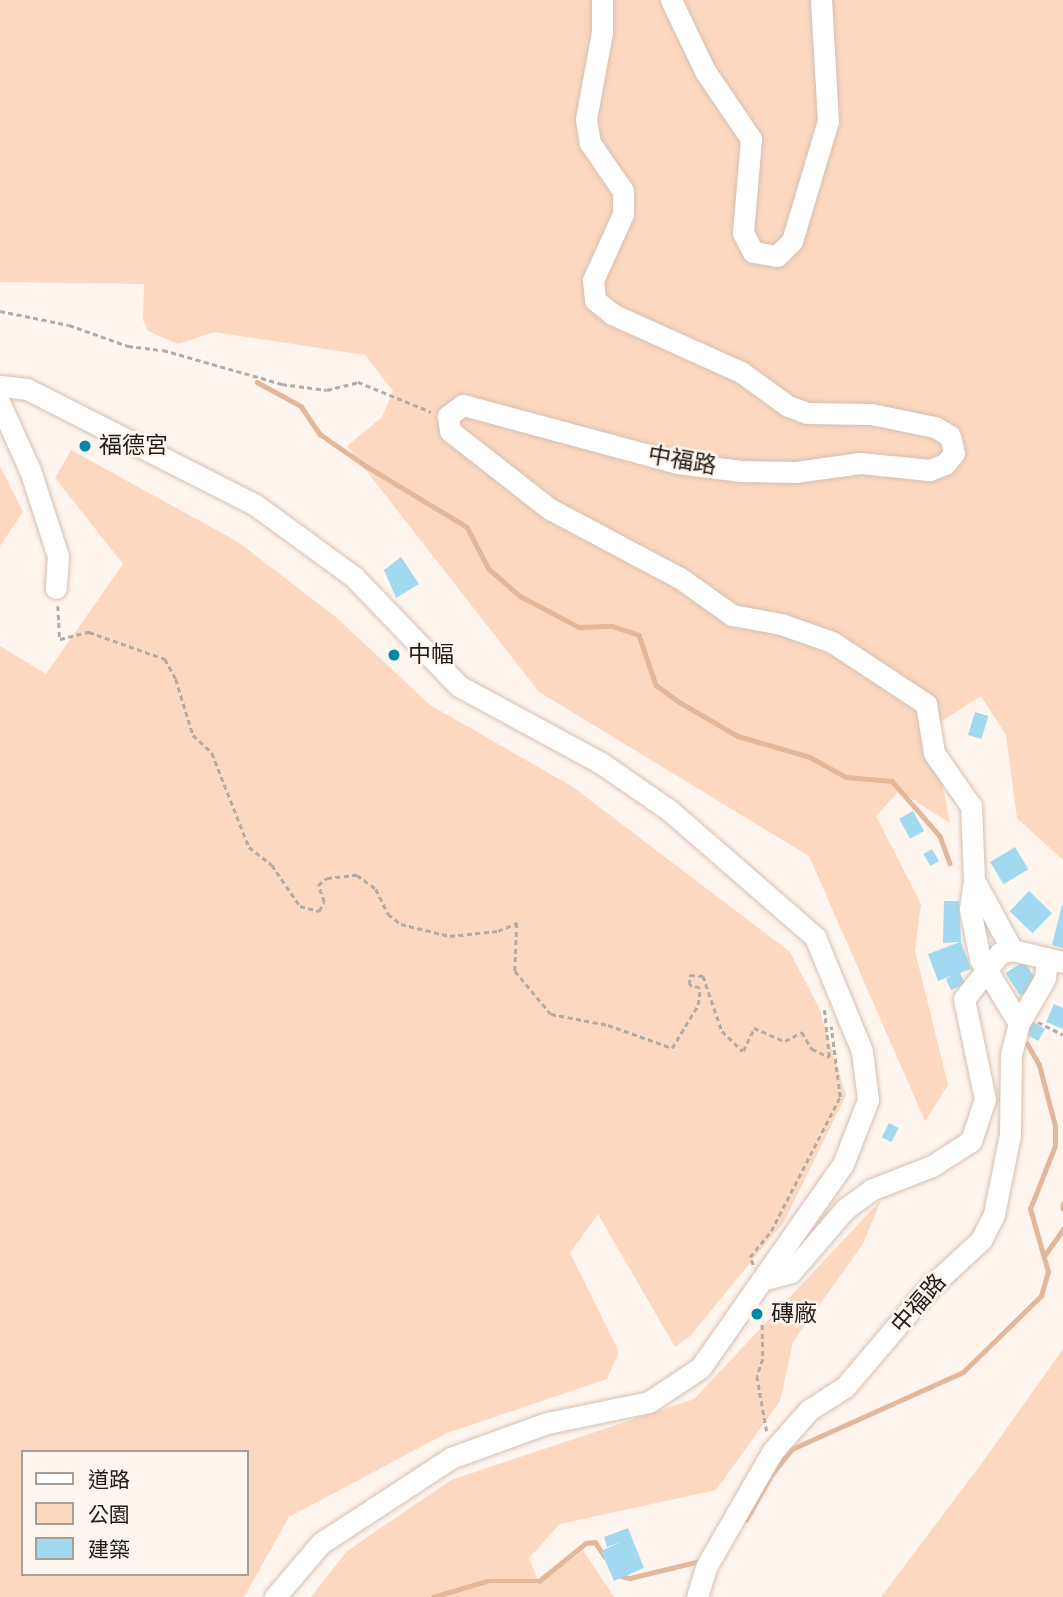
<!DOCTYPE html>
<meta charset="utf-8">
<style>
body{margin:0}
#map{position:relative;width:1063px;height:1597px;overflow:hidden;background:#fef5ef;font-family:"Nunito Sans","Noto Sans TC",sans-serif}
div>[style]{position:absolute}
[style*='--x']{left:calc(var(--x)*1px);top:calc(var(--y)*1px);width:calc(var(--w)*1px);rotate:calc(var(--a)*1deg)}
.green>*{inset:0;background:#fcd8c0}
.stream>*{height:4.5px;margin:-2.25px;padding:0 2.25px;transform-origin:2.25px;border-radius:2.25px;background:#e3b799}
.building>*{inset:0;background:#a1daf0;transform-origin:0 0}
.path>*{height:2.5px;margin-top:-1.25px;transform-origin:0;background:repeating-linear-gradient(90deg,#b2aaa4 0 5px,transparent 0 8.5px)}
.roads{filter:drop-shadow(0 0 2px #d5bfb0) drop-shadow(0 0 2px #d5bfb0)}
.minor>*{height:21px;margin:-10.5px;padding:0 10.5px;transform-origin:10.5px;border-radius:10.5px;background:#fff}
.dots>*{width:19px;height:19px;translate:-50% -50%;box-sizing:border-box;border:4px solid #fef5ef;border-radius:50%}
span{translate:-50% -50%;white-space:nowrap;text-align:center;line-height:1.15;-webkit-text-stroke:5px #fef5ef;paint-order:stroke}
.poi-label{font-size:23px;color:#231b16}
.left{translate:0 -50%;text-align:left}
.street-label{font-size:23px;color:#231b16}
.legend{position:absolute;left:21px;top:1450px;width:228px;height:126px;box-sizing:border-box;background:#fef5ef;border:2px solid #a69e98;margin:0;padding:9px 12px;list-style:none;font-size:21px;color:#231b16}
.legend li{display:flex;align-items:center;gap:14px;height:35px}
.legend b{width:35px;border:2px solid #a69e98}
</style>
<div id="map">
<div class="green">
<div style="clip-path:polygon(0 0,1063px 0,1063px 860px,1017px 818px,1006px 735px,981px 696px,931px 728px,950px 823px,899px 791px,876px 816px,921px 904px,915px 951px,948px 1085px,925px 1121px,809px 856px,539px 692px,347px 446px,382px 417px,393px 391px,365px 355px,214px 332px,178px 344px,148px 331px,143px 320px,144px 284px,0 282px)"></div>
<div style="clip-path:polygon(evenodd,71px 450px,238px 542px,337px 618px,430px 705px,573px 787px,790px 952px,819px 1008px,846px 1095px,784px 1222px,690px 1336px,675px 1347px,598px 1214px,570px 1253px,619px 1352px,607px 1379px,447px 1433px,289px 1517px,244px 1597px,0 1597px,0 646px,46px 674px,123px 564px,55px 478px,71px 450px,23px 1452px,247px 1452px,247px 1574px,23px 1574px,23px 1452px)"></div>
<div style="clip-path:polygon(0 466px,23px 512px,0 546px)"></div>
<div style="clip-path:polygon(881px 1200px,863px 1244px,793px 1342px,780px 1401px,716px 1490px,560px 1524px,529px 1558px,539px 1584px,583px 1550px,614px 1597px,311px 1597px,347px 1551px,451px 1480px,694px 1399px)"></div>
<div style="clip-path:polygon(1063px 1349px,1063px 1597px,881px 1597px,982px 1463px)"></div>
</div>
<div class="stream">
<div style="--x:257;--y:382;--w:50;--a:28.6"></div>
<div style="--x:301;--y:406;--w:34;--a:56"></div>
<div style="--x:320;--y:434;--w:56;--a:34.8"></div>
<div style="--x:366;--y:466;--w:118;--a:31.1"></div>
<div style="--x:467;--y:527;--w:47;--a:62.4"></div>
<div style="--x:489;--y:569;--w:41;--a:41.1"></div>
<div style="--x:520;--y:596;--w:67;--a:27.7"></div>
<div style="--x:579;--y:627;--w:33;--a:-2"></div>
<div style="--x:612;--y:626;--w:28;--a:18"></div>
<div style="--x:639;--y:635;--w:53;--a:71.2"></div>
<div style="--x:656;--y:685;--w:31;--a:36"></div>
<div style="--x:681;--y:703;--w:66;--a:30.1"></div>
<div style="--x:738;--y:736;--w:75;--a:16.3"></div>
<div style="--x:810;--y:757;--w:41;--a:29.1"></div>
<div style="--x:846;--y:777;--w:46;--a:5"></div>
<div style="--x:892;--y:781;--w:73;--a:48.9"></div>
<div style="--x:940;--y:836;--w:29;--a:70"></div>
<div style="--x:1063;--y:1204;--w:4;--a:90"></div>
<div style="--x:1045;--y:1255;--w:32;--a:-55"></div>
<div style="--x:746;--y:1520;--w:51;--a:-60.9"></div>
<div style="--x:771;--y:1475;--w:33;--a:-51"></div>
<div style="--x:792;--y:1449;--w:188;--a:-24.2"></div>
<div style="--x:963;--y:1372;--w:109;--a:-44.3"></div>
<div style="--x:1041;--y:1296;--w:25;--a:-74"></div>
<div style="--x:1048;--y:1272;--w:66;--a:-105.9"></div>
<div style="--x:1030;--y:1209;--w:68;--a:-68.4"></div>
<div style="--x:1055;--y:1146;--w:20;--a:-90"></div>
<div style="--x:1055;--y:1126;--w:63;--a:-104.7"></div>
<div style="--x:1039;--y:1065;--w:24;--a:-120"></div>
<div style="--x:621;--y:1576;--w:9;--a:13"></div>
<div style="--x:630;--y:1578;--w:72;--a:-13.7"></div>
<div style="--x:433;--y:1597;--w:56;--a:-16.5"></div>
<div style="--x:487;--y:1581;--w:52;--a:0"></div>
<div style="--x:539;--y:1581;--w:60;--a:-39"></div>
<div style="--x:586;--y:1543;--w:9;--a:-6"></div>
<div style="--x:595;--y:1542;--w:18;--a:56"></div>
</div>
<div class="building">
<div style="clip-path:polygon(401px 557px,419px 584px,396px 598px,384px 570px)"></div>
<div style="left:975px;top:712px;width:14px;height:24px;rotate:17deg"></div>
<div style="left:913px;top:811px;width:23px;height:16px;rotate:61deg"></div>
<div style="left:1015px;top:847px;width:26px;height:29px;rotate:59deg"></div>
<div style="left:932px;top:849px;width:14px;height:10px;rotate:60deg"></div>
<div style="left:1029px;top:891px;width:32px;height:28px;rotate:44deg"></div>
<div style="clip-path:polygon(944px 901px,959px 901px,961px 942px,971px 969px,960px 973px,965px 984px,951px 990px,946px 979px,953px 975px,938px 981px,928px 954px,960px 942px,943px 943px)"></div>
<div style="clip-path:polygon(1062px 905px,1063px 906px,1063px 948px,1052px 945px)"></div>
<div style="left:1024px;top:961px;width:27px;height:22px;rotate:57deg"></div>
<div style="clip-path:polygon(1054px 1004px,1063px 1008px,1063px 1029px,1046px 1022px)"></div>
<div style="left:1033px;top:1022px;width:14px;height:14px;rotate:30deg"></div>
<div style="left:889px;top:1123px;width:11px;height:16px;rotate:27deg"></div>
<div style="clip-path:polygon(628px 1528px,644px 1568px,614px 1581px,601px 1551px,621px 1542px,607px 1547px,604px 1537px)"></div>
</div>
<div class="path">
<div style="--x:0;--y:311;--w:70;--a:11.5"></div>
<div style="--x:69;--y:325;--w:63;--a:19.6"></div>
<div style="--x:128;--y:346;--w:35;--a:7"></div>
<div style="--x:163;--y:350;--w:124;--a:15.9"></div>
<div style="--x:282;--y:384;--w:45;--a:7.6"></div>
<div style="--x:327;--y:390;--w:32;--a:-14"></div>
<div style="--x:358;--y:382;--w:79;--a:22.3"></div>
<div style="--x:58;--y:606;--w:33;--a:87"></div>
<div style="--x:60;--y:639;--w:30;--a:-14"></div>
<div style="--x:89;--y:632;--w:81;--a:19.6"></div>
<div style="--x:165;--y:659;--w:23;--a:61"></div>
<div style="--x:176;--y:679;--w:59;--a:73.1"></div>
<div style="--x:193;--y:735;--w:26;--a:43"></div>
<div style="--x:212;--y:753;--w:101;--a:68.5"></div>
<div style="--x:249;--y:847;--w:29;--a:38"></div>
<div style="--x:272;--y:865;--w:50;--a:55.7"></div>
<div style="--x:300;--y:906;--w:20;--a:15"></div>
<div style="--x:319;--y:911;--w:10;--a:-61"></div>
<div style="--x:324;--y:902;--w:18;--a:-109"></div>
<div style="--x:318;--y:885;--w:11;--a:-38"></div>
<div style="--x:327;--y:878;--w:30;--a:-6"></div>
<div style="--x:357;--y:875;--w:24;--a:36"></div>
<div style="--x:376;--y:889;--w:28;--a:64"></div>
<div style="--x:388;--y:914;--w:16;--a:38"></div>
<div style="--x:401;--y:924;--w:50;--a:13.8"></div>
<div style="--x:450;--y:936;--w:48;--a:-5.9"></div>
<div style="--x:498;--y:931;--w:21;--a:-23"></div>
<div style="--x:517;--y:923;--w:48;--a:92.4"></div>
<div style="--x:515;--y:971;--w:56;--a:50.1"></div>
<div style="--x:551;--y:1014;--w:58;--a:10.9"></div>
<div style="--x:608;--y:1025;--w:68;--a:19.8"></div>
<div style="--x:672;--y:1048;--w:50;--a:-58.8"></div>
<div style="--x:698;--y:1005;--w:17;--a:-83"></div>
<div style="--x:700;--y:988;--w:11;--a:-165"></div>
<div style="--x:689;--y:985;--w:10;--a:-84"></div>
<div style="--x:690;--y:975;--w:13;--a:4"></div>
<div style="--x:703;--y:976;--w:58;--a:70.9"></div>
<div style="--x:722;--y:1031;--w:29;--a:44"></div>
<div style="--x:743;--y:1051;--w:25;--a:-64"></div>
<div style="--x:754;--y:1028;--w:34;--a:23"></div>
<div style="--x:785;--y:1041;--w:19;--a:-28"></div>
<div style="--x:802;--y:1032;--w:20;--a:60"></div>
<div style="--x:812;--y:1049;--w:19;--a:25"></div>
<div style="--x:829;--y:1057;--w:50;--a:-95.7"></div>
<div style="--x:1038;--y:1022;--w:28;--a:27"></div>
<div style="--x:753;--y:1265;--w:9;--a:-111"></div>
<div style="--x:750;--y:1257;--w:33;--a:-51"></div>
<div style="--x:771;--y:1231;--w:151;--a:-62.8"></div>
<div style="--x:840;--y:1097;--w:71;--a:-97.3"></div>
<div style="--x:762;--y:1308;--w:51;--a:88.9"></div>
<div style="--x:763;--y:1359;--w:18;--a:109"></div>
<div style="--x:757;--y:1376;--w:57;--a:79.9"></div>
</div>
<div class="roads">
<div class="minor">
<div style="--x:602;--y:0;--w:32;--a:90"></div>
<div style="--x:602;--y:32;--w:88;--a:100.4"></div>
<div style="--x:586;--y:119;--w:24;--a:81"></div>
<div style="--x:590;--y:143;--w:58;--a:55.5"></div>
<div style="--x:623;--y:191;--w:23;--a:90"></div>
<div style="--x:623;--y:214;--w:72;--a:114.4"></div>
<div style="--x:593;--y:280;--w:20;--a:84"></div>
<div style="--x:595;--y:300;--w:22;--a:39"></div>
<div style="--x:612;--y:314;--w:141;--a:24.2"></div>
<div style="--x:741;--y:372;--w:58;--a:35.9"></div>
<div style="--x:788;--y:406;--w:20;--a:20"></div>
<div style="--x:807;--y:413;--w:64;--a:0.9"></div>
<div style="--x:871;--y:414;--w:65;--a:11.5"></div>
<div style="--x:935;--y:427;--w:17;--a:31"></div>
<div style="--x:950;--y:436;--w:17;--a:77"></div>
<div style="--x:954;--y:453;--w:14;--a:129"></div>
<div style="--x:945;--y:464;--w:17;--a:159"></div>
<div style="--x:929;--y:470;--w:69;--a:-174.2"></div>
<div style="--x:860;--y:463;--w:66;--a:172.1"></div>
<div style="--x:795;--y:472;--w:54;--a:-178.9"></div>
<div style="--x:741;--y:471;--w:64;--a:-172.8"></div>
<div style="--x:678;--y:463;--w:223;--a:-164.9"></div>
<div style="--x:463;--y:405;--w:19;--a:144"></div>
<div style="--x:448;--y:416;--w:15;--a:82"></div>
<div style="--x:450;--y:431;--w:127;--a:38"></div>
<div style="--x:550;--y:509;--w:147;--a:28"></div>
<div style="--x:680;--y:578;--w:64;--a:35.4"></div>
<div style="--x:732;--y:615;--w:50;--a:10.4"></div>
<div style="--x:781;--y:624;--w:54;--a:19.4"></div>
<div style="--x:832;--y:642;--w:113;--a:33.4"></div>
<div style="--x:926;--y:704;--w:50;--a:80.7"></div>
<div style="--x:934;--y:753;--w:65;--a:55.1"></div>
<div style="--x:971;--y:806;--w:74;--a:87.7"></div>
<div style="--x:974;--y:880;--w:80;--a:61.5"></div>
<div style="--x:671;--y:0;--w:79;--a:64.4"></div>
<div style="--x:705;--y:71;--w:82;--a:55.9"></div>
<div style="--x:751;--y:139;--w:94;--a:94.9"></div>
<div style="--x:743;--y:233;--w:21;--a:62"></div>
<div style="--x:753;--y:252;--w:24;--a:9"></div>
<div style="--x:777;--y:256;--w:21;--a:-45"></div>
<div style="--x:792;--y:241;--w:125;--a:-73.3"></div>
<div style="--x:828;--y:121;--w:121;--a:-93.3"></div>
<div style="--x:0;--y:386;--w:27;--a:6"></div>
<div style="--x:27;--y:389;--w:254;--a:26.9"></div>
<div style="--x:254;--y:504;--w:124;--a:36.1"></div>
<div style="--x:354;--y:577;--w:151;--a:46.1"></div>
<div style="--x:459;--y:686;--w:162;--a:28.5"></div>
<div style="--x:601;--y:763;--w:83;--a:34.7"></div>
<div style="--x:669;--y:810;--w:194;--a:41"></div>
<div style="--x:815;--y:937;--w:123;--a:67.6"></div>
<div style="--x:862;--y:1051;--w:49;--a:83"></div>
<div style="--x:868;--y:1100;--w:69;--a:111.3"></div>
<div style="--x:843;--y:1164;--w:249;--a:125"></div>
<div style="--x:700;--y:1368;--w:61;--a:146.3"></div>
<div style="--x:649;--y:1402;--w:104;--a:168.4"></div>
<div style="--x:547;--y:1423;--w:102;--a:160"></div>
<div style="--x:451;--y:1458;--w:155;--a:146.8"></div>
<div style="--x:321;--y:1543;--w:71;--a:130.4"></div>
<div style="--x:0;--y:404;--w:72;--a:65.6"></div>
<div style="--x:30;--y:470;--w:90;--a:72"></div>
<div style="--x:58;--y:556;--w:32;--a:94"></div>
<div style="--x:1019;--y:1023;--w:52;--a:-60"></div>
<div style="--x:1045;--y:978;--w:19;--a:-84"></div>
<div style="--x:765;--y:1279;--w:27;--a:-15"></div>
<div style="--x:791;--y:1272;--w:83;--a:-49.4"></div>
<div style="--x:845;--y:1209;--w:34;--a:-36"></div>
<div style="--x:873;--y:1189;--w:63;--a:-21.3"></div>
<div style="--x:932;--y:1166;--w:46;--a:-32.7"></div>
<div style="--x:971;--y:1141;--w:44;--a:-71.6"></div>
<div style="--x:985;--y:1099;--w:102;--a:-101.9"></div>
<div style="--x:964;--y:999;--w:58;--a:-52"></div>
<div style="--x:1000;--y:953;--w:12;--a:-14"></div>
<div style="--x:1012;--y:950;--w:52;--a:13.2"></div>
<div style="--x:697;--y:1597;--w:31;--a:-73"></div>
<div style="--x:706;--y:1567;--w:133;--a:-60.1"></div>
<div style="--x:772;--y:1452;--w:56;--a:-48.6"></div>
<div style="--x:809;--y:1410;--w:43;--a:-32.6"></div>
<div style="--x:845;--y:1387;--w:130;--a:-49.7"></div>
<div style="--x:929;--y:1288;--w:71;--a:-42.7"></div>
<div style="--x:981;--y:1240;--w:29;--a:-63"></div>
<div style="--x:994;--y:1214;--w:81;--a:-78.6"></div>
<div style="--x:1010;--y:1135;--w:80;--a:-89.3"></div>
<div style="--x:1011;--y:1055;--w:33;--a:-76"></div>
<div style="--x:1019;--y:1023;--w:75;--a:-121.4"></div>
<div style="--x:980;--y:959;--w:51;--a:-101.3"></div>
<div style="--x:970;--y:909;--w:29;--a:-82"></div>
</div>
</div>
<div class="dots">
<div style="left:85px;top:446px;background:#0387a9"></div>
<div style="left:394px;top:655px;background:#0387a9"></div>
<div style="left:757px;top:1314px;background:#0387a9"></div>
</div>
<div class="poi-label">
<span class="left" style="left:99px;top:446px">福德宮</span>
<span class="left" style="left:408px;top:655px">中幅</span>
<span class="left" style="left:771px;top:1314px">磚廠</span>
</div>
<div class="street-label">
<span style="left:682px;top:461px;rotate:10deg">中福路</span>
<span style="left:919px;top:1304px;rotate:-49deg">中福路</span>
</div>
<ul class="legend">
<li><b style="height:9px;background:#fff"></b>道路</li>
<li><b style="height:19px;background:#fcd8c0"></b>公園</li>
<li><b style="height:19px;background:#a1daf0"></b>建築</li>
</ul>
</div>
